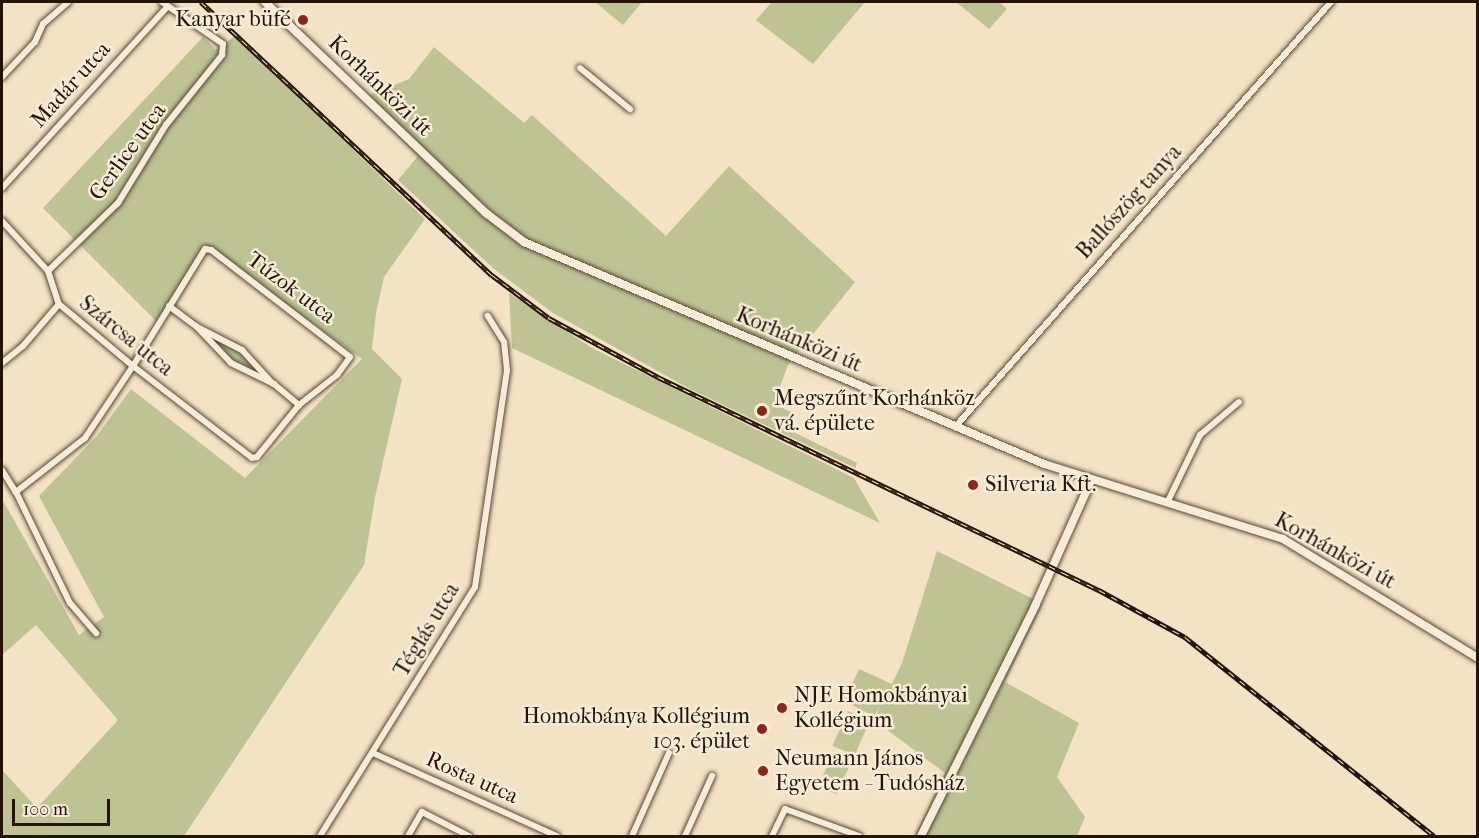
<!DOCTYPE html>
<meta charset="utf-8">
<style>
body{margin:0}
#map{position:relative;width:1479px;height:838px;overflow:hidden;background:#f3e2c3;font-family:"IM FELL French Canon",serif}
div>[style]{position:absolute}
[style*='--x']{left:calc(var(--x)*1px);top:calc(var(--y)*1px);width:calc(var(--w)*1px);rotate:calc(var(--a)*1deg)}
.green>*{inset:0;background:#bdc393;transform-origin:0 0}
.roads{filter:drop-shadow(0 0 2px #584834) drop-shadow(0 0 2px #584834)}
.minor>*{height:6px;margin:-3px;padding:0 3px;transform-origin:3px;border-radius:3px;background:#f7ecd8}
.tertiary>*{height:8px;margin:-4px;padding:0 4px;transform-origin:4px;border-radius:4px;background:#f7ecd8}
.rail>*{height:4.5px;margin-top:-2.25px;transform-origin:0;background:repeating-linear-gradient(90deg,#f7ecd8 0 7px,#251405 0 14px);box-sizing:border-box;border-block:2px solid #251405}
.dots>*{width:16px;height:16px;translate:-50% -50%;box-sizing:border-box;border:3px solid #f7ecd8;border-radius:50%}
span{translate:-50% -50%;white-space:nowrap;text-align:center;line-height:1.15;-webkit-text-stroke:5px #f7ecd8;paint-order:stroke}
.poi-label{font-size:22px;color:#251405}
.right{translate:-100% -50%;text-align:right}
.left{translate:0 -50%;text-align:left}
.street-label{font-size:22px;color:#251405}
.frame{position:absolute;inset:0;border:3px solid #251405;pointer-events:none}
.scale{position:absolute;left:12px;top:799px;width:98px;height:27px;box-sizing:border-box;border:3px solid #251405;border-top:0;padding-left:8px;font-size:18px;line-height:21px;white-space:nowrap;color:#251405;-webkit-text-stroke:4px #f7ecd8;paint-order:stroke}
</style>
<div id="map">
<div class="green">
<div style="clip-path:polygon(595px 2px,642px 2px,623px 25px)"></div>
<div style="clip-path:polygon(772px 2px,865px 2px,813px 64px,756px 20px)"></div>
<div style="clip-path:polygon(956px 2px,999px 2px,1007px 9px,989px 29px)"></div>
<div style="clip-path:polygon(235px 36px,425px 219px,384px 277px,376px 313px,372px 349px,402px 379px,375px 497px,364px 565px,184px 836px,2px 836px,2px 770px,37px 808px,118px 720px,36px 625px,2px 655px,2px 499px,79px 635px,104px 617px,39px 496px,96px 437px,131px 389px,245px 478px,362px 359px,210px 248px,159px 324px,43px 208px,203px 37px,216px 50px)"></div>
<div style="clip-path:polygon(434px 47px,524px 123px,532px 115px,666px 236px,729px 166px,855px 282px,788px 365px,774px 403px,792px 413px,787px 429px,857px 463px,855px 468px,690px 389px,553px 313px,493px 268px,398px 180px,418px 156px,360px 99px,409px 79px)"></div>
<div style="clip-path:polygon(509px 293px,592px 348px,854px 478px,880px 523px,512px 348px)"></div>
<div style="clip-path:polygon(211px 335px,244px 356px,263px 376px,238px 365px,209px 339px)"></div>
<div style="clip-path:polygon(937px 551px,1043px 604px,1005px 682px,1079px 723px,1057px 777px,1085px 817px,1077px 836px,915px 836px,945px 773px,874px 720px,880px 706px,874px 716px,844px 701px,859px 669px,892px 684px,902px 663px)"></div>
<div style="left:848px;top:711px;width:24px;height:38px;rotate:24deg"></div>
<div style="left:831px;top:758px;width:20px;height:31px;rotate:24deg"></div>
</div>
<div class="roads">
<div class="minor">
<div style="--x:580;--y:68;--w:65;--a:39.4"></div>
<div style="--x:2;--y:77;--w:48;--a:-46.7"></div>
<div style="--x:35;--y:42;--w:20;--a:-66"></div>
<div style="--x:43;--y:24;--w:33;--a:-41"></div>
<div style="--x:2;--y:188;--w:245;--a:-47.6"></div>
<div style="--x:2;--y:221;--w:68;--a:47.4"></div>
<div style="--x:48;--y:271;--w:35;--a:72"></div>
<div style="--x:59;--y:304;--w:97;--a:40"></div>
<div style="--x:133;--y:366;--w:150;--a:37.7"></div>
<div style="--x:252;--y:458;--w:5;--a:-11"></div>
<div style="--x:257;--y:457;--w:67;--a:-51.1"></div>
<div style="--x:299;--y:405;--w:48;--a:-38.3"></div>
<div style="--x:337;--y:375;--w:22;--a:-54"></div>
<div style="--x:350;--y:357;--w:175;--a:-142.4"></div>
<div style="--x:211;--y:250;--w:6;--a:-171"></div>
<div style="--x:205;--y:249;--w:137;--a:121.6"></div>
<div style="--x:133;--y:366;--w:87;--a:123.7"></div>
<div style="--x:85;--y:438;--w:88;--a:142"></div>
<div style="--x:48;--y:271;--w:98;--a:-44.2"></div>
<div style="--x:118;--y:203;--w:92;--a:-58.4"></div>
<div style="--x:166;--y:125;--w:90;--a:-51.3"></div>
<div style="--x:222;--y:55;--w:11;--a:-85"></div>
<div style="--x:223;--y:44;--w:74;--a:-145.5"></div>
<div style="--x:169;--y:306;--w:34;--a:37"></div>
<div style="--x:196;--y:326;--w:51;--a:46.6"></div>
<div style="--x:231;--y:363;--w:48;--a:26"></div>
<div style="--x:274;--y:384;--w:33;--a:40"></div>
<div style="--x:197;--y:327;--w:51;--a:27.1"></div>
<div style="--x:242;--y:350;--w:46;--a:47.6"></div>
<div style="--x:2;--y:363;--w:27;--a:-39"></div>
<div style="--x:23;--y:346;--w:55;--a:-49.4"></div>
<div style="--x:955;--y:427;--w:567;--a:-48.5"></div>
<div style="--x:2;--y:470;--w:26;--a:58"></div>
<div style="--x:16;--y:492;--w:123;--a:64.1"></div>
<div style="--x:70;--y:603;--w:40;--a:49"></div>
<div style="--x:1167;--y:503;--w:76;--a:-64.1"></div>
<div style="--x:1200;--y:435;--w:51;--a:-40.2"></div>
<div style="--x:373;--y:753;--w:202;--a:24.3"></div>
<div style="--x:320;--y:836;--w:293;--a:-58.1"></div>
<div style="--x:475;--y:587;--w:219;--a:-81.6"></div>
<div style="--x:507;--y:370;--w:28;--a:-96"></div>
<div style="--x:504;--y:342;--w:31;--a:-122"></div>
<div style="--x:408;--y:836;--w:28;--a:-60"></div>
<div style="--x:422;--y:812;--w:53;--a:27.1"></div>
<div style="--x:632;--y:836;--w:91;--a:-66"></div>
<div style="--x:685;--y:836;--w:66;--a:-65.8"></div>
<div style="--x:772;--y:836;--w:30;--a:-64"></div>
<div style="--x:785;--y:809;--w:79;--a:20"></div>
</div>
<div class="tertiary">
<div style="--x:265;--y:2;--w:306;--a:43.7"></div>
<div style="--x:486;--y:213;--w:48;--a:37.3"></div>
<div style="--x:524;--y:242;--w:565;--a:23.12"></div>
<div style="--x:1044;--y:464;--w:250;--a:17.4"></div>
<div style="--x:1283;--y:539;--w:228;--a:31.4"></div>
<div style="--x:921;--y:836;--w:257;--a:-63.6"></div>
<div style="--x:1035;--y:606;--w:137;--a:-65.9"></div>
</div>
</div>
<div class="rail">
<div style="--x:201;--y:2;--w:399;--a:43.2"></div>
<div style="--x:492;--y:275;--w:71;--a:37"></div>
<div style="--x:549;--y:318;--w:124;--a:28.4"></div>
<div style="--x:658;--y:377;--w:490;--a:25.8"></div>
<div style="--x:1099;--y:590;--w:98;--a:28.7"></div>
<div style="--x:1185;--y:637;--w:319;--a:38.6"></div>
</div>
<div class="dots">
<div style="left:303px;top:20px;background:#8f2418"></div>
<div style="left:762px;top:411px;background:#8f2418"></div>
<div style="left:973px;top:485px;background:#8f2418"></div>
<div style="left:782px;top:708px;background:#8f2418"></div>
<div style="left:762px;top:729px;background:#8f2418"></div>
<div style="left:763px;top:771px;background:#8f2418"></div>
</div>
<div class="poi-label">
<span class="right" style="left:291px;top:20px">Kanyar büfé</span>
<span class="left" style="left:774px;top:411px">Megszűnt Korhánköz<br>vá. épülete</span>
<span class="left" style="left:985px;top:485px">Silveria Kft.</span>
<span class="left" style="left:794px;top:708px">NJE Homokbányai<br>Kollégium</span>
<span class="right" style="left:750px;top:729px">Homokbánya Kollégium<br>103. épület</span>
<span class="left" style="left:775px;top:771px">Neumann János<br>Egyetem - Tudósház</span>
</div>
<div class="street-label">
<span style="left:71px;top:85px;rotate:-48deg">Madár utca</span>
<span style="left:380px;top:86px;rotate:44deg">Korhánközi út</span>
<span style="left:128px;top:152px;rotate:-54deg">Gerlice utca</span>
<span style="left:1129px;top:202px;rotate:-48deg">Ballószög tanya</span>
<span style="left:291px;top:288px;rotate:37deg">Túzok utca</span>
<span style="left:126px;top:336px;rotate:39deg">Szárcsa utca</span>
<span style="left:799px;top:340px;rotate:23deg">Korhánközi út</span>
<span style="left:1335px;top:551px;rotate:29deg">Korhánközi út</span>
<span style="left:427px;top:630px;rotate:-59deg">Téglás utca</span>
<span style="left:472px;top:778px;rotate:24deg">Rosta utca</span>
</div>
<div class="frame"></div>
<div class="scale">100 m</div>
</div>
